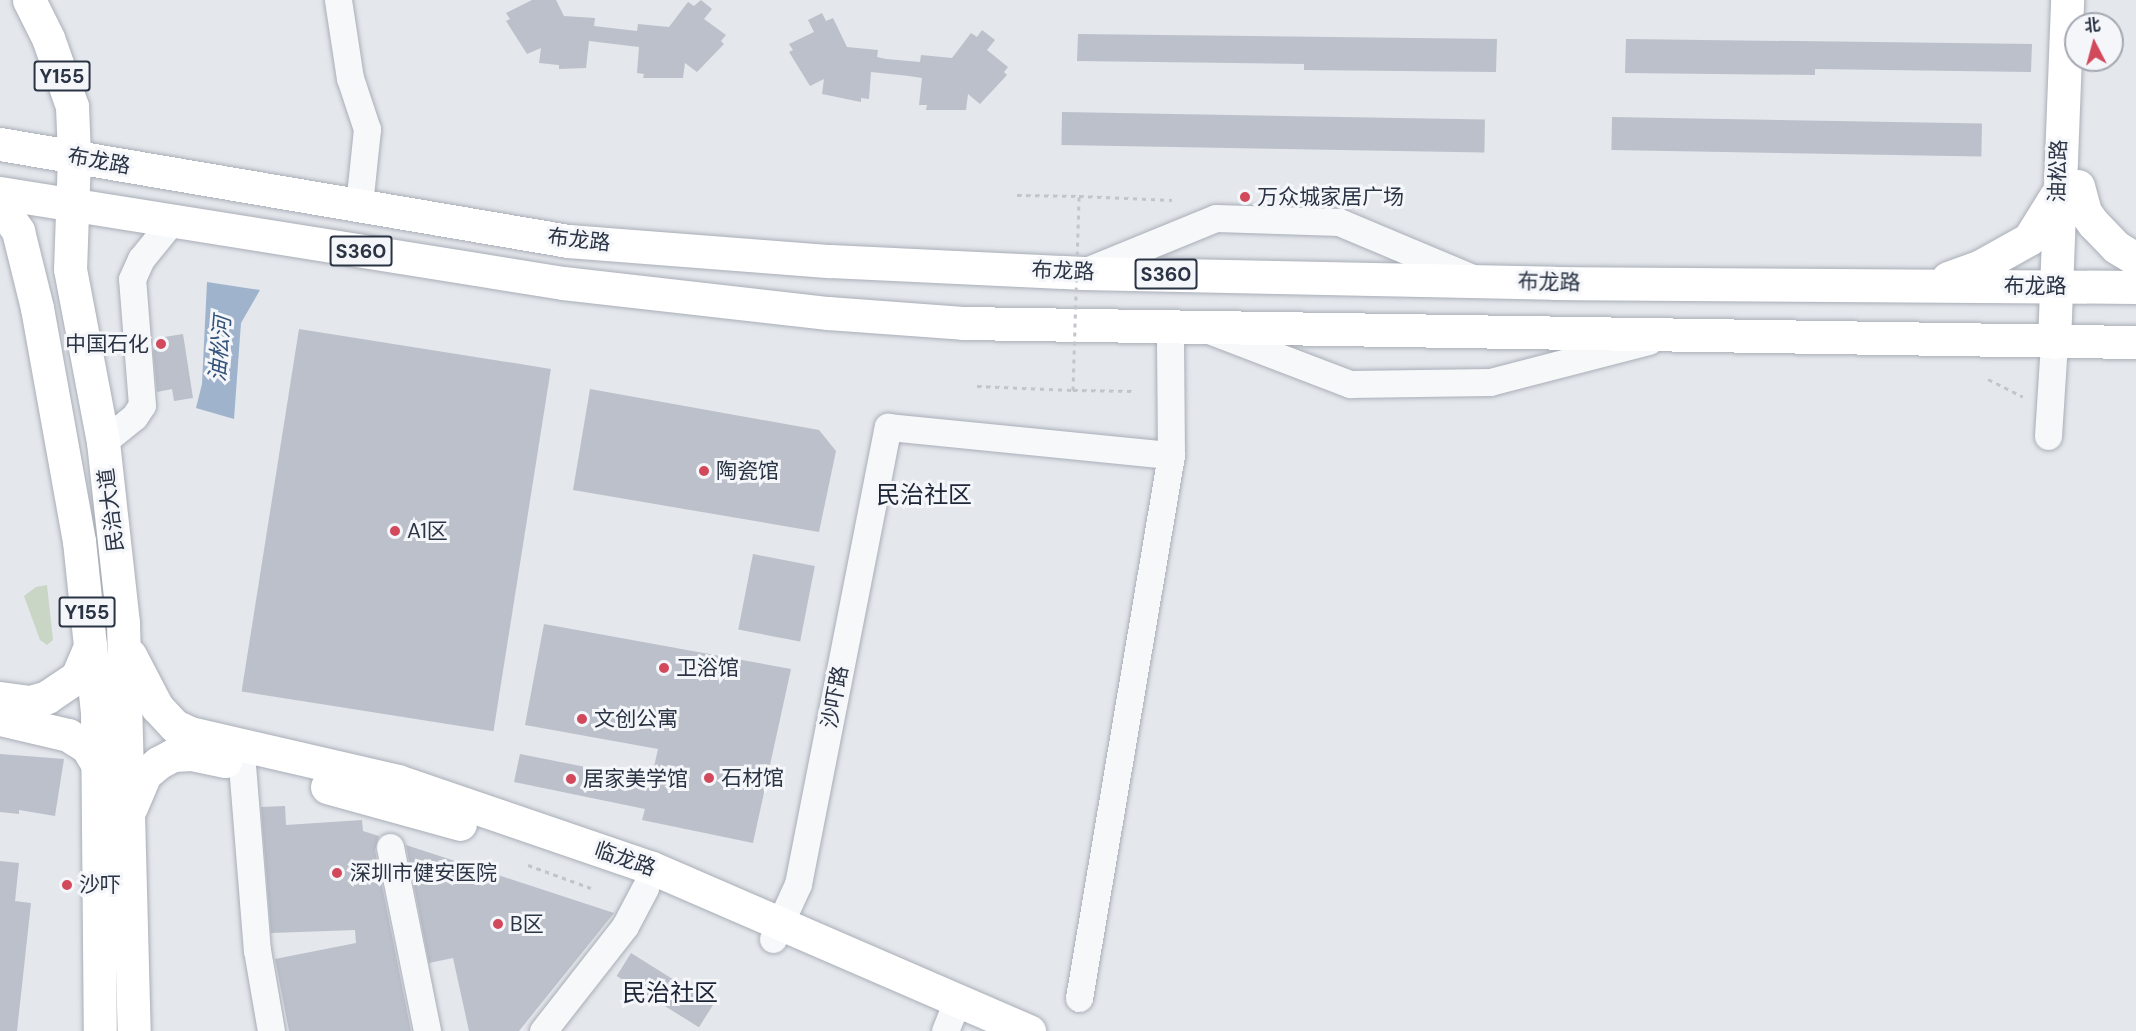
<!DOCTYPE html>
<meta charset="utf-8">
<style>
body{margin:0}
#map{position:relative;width:2136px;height:1031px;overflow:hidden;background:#e4e7ec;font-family:"DM Sans","Noto Sans SC",sans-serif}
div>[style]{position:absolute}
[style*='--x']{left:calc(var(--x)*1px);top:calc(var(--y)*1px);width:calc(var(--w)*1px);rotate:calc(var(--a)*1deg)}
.green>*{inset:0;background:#c9d6c5}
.water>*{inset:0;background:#9fb4cc}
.building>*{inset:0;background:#bbc0ca;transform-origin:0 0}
.path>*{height:3px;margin-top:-1.5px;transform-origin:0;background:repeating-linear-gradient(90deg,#c2c5cb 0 4.5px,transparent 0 9px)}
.roads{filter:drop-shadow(0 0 2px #a9aeb7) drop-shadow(0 0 2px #a9aeb7)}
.minor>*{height:27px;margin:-13.5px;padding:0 13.5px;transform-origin:13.5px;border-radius:13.5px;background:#f7f8fa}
.major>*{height:33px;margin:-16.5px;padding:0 16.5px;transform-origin:16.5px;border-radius:16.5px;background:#fff}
.path-bridge>*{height:3px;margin-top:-1.5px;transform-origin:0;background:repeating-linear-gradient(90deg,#c2c5cb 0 4.5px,transparent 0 9px)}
.dots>*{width:16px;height:16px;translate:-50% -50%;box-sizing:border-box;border:3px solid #f4f6f9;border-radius:50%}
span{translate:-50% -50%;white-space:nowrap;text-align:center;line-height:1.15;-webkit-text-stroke:6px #f4f6f9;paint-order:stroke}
.shield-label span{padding:2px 4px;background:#f4f6f9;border:2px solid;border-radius:4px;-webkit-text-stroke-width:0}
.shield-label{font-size:20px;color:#2b3445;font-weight:700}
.street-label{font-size:21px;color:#2b3445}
.poi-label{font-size:21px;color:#2b3445}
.left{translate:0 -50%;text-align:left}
.right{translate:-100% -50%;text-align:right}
.water-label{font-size:22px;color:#34527a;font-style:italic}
.quarter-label{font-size:24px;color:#1d2536}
.north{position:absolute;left:2064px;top:12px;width:60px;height:60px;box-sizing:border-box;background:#f4f6f9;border:2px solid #a4a8b1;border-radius:50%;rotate:354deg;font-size:16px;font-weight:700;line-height:24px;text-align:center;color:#2b3445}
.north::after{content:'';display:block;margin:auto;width:21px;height:27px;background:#d1495b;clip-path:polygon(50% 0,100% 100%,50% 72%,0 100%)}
</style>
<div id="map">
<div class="green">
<div style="clip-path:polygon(47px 585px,53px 640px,47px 645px,40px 640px,24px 596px,36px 587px)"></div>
</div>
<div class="water">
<div style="clip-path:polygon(207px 282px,260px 290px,241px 323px,234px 419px,196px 408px,202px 384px)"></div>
</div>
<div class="building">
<div style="clip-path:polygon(532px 0,556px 0,564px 16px,595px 18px,594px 26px,637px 31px,638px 24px,669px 27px,688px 2px,694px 6px,701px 0,712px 9px,704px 19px,726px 35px,721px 41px,724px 44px,697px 72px,685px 63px,683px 78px,643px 78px,644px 74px,637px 73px,639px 47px,589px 41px,586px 68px,559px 69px,559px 65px,539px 63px,541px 48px,527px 54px,506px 21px,510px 19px,506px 13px)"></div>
<div style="clip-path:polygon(822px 13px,826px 21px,833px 18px,847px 47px,878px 50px,877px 57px,886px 59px,920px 62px,921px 55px,952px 58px,971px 33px,977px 37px,982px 30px,995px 40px,987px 50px,1008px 67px,1004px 72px,1007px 75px,980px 104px,968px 94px,966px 110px,926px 110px,927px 105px,919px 105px,922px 78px,909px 76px,871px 72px,869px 99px,861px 98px,861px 102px,822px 94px,824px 79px,810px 86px,789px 52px,793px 50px,789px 44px,814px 32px,808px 20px)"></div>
<div style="clip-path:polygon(1078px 34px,1497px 39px,1496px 72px,1304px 70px,1304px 64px,1077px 61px)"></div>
<div style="clip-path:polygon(1626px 39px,2032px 44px,2031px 72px,1815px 69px,1815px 75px,1625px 73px)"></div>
<div style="left:1062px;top:112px;width:423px;height:33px;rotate:1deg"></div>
<div style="left:1612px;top:117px;width:370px;height:33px;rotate:1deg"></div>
<div style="left:299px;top:329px;width:255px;height:367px;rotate:9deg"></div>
<div style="clip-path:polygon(183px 334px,193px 398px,174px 401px,172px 389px,157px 392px,153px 350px,166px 348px,164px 337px)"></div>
<div style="clip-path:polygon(590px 389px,819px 430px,836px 451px,819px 532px,573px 490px)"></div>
<div style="left:753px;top:554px;width:63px;height:77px;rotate:11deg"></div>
<div style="clip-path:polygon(544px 624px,791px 669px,753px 843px,642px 820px,645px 809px,514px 782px,520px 754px,651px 780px,658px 749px,525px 725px)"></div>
<div style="clip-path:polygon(0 754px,64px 759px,55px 816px,19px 810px,19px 814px,0 812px)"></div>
<div style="clip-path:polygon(285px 806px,286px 825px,362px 820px,363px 831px,379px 836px,375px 850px,411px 1031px,289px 1031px,275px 959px,356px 943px,355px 930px,271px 933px,261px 807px)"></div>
<div style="clip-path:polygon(406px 845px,614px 913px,519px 1031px,469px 1031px,453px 958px,429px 963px)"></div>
<div style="clip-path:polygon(0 861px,19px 863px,15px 901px,31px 903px,17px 1031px,0 1031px)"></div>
<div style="left:631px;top:953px;width:97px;height:27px;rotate:32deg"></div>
</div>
<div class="path">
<div style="--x:1017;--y:195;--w:62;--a:0.9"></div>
<div style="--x:1988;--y:379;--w:39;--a:27"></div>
<div style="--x:1073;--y:390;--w:62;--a:0.9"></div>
<div style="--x:528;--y:865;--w:67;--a:20.1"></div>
</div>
<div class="roads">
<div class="minor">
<div style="--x:338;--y:0;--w:79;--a:81.3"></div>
<div style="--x:350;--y:78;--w:54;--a:71.6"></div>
<div style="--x:367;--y:129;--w:76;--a:96"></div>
<div style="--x:1086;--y:271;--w:140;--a:-22.2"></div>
<div style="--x:1216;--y:218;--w:123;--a:1.9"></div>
<div style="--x:1339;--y:222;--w:144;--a:22.8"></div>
<div style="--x:1211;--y:331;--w:149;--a:20.9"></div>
<div style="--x:1350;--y:384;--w:140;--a:-0.8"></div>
<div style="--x:1490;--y:382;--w:164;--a:-14.5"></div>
<div style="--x:2048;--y:436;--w:94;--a:-86.3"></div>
<div style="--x:103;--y:442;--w:40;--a:-39"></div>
<div style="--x:134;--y:417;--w:14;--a:-56"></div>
<div style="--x:142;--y:405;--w:126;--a:-94.5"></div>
<div style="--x:132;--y:279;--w:22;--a:-66"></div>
<div style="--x:141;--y:259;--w:49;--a:-50.8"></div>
<div style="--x:242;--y:765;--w:186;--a:85.4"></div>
<div style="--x:257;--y:950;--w:82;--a:80.2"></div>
<div style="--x:390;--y:847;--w:188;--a:78.6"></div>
<div style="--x:773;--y:939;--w:60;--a:-65.6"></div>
<div style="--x:798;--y:884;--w:466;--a:-78.9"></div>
<div style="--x:888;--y:427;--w:284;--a:5.7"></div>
<div style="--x:1079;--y:998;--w:551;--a:-80.38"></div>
<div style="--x:1171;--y:455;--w:126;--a:-90.5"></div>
<div style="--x:543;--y:1031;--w:133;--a:-52"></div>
<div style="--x:625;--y:926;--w:43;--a:-62.2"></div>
<div style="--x:945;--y:1031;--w:16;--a:-68"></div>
</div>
<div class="major">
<div style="--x:29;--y:0;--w:42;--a:63.4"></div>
<div style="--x:48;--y:38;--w:72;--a:70.6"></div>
<div style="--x:72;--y:106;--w:50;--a:87.7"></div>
<div style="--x:74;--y:156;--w:113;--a:92"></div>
<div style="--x:70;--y:269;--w:176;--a:79.2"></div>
<div style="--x:103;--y:442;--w:182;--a:83.7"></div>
<div style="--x:123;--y:623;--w:408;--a:88.5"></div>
<div style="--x:0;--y:144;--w:576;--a:9.69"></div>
<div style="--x:568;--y:241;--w:263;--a:4.4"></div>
<div style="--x:830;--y:261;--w:253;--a:2.7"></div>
<div style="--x:1083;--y:273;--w:471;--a:1.2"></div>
<div style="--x:1554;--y:283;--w:582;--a:0.39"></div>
<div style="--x:2078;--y:186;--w:27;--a:75"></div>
<div style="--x:2085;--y:212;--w:14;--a:54"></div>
<div style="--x:2093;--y:223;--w:33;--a:46"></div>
<div style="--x:2116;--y:247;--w:23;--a:31"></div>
<div style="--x:0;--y:193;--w:570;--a:9.08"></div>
<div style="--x:563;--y:283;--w:267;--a:6.5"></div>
<div style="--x:828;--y:313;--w:135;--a:4.2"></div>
<div style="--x:963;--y:323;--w:1173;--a:0.93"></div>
<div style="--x:0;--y:205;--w:32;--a:55"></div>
<div style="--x:18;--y:231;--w:79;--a:76.1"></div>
<div style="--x:37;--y:308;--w:237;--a:79.8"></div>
<div style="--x:79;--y:541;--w:171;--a:84"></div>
<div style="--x:97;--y:711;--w:320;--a:89.5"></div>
<div style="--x:1948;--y:278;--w:33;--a:-20"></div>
<div style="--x:1979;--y:267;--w:57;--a:-29.2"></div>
<div style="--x:2029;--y:239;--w:49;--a:-58.2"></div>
<div style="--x:2054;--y:342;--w:342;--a:-87.8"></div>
<div style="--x:130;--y:655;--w:59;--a:62.6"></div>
<div style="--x:157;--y:707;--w:26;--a:47"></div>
<div style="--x:175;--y:726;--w:17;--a:25"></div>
<div style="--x:190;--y:733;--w:213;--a:13"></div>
<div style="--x:398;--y:781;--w:268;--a:18.9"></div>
<div style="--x:652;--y:868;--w:411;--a:23.4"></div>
<div style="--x:0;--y:698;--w:30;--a:8"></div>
<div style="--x:30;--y:702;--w:18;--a:-16"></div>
<div style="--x:47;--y:697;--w:36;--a:-34"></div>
<div style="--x:77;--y:677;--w:34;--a:-67"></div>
<div style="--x:0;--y:719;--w:70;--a:13.2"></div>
<div style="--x:68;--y:735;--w:22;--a:32"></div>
<div style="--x:87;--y:747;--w:21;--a:59"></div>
<div style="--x:327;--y:787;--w:138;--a:15.5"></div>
<div style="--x:131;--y:807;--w:36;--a:-67"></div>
<div style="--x:145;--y:774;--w:17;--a:-40"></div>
<div style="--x:158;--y:763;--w:17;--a:-28"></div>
<div style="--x:173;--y:755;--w:19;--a:-3"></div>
<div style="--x:192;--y:754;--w:34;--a:12"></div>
</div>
</div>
<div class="path-bridge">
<div style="--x:977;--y:386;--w:96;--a:2.4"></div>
<div style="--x:1073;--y:390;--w:194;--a:-88.2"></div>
<div style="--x:1079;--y:196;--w:93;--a:2.5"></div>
</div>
<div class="dots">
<div style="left:1245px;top:197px;background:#d1495b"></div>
<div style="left:161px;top:344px;background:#d1495b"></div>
<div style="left:704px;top:471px;background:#d1495b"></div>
<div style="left:395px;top:531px;background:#d1495b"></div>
<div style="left:664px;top:668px;background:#d1495b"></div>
<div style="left:582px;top:719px;background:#d1495b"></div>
<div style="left:709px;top:778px;background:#d1495b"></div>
<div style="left:571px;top:779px;background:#d1495b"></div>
<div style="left:337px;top:873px;background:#d1495b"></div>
<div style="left:67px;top:885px;background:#d1495b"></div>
<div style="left:498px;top:924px;background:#d1495b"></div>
</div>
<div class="shield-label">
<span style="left:62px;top:76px">Y155</span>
<span style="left:361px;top:251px">S360</span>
<span style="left:1166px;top:274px">S360</span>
<span style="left:87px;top:612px">Y155</span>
</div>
<div class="street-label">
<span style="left:99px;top:161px;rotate:10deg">布龙路</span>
<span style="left:2058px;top:171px;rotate:-88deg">油松路</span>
<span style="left:579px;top:240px;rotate:6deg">布龙路</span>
<span style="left:1063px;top:271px;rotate:2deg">布龙路</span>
<span style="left:1549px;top:282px;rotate:1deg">布龙路</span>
<span style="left:2035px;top:286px">布龙路</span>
<span style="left:111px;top:510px;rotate:-97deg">民治大道</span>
<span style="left:835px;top:697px;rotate:-79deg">沙吓路</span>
<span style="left:625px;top:859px;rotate:19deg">临龙路</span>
</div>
<div class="poi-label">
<span class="left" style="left:1257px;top:197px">万众城家居广场</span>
<span class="right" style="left:149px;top:344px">中国石化</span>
<span class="left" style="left:716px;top:471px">陶瓷馆</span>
<span class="left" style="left:407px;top:531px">A1区</span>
<span class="left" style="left:676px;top:668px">卫浴馆</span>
<span class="left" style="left:594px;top:719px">文创公寓</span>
<span class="left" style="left:721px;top:778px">石材馆</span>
<span class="left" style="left:583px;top:779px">居家美学馆</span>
<span class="left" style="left:350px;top:873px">深圳市健安医院</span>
<span class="left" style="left:79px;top:885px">沙吓</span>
<span class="left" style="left:510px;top:924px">B区</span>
</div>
<div class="water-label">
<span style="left:220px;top:349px;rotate:-85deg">油松河</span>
</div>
<div class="quarter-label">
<span style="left:924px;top:495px">民治社区</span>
<span style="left:670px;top:993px">民治社区</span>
</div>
<div class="north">北</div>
</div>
